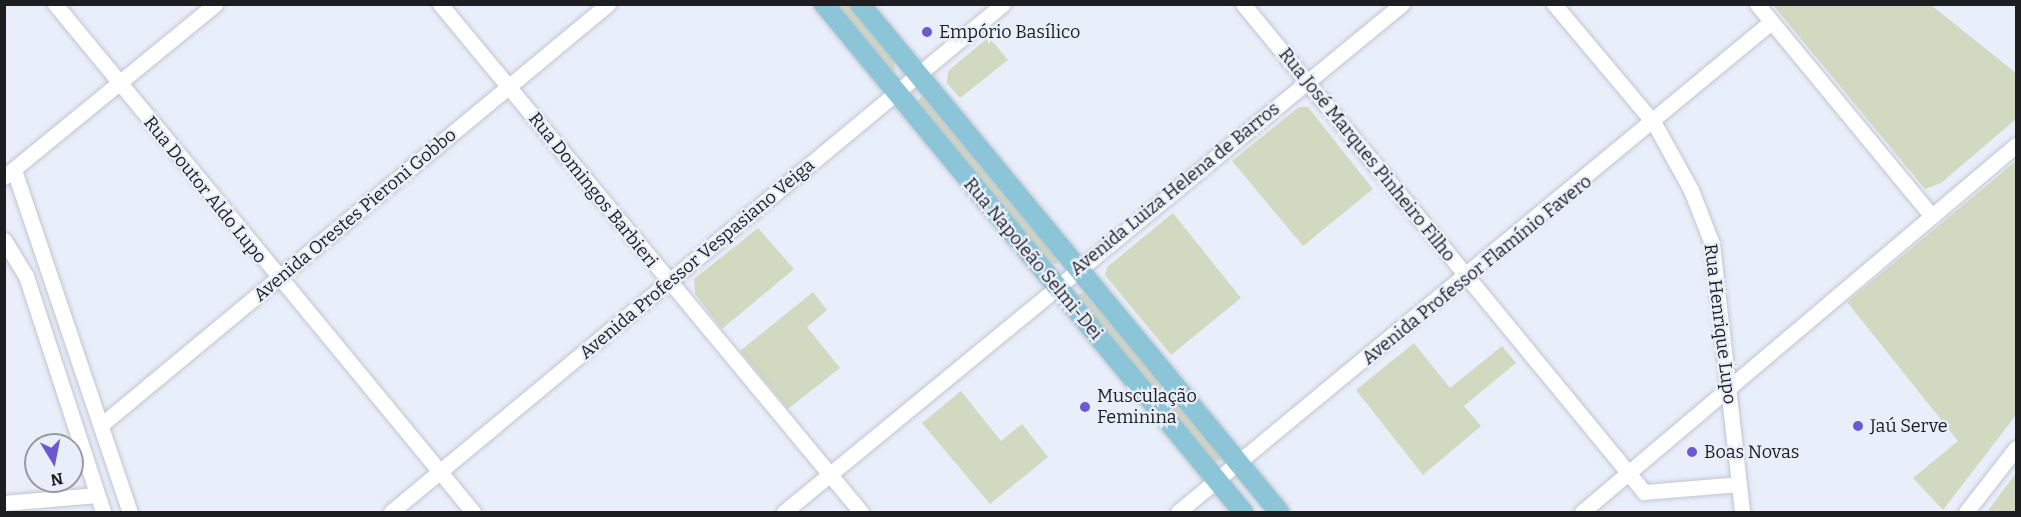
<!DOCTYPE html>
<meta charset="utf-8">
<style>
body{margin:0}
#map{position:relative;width:2021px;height:517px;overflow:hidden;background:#e9effa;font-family:Bitter,serif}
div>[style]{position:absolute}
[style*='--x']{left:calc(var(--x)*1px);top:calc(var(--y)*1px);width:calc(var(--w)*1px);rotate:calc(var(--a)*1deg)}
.green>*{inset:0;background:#d2d9c1}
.roads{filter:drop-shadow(0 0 2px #c1c6d0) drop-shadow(0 0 2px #c1c6d0)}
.minor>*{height:15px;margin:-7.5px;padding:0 7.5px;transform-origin:7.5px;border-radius:7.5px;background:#fff}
.major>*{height:20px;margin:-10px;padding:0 10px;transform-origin:10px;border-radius:10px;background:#8cc5d7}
.dots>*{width:16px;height:16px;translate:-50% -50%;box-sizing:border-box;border:3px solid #e9effa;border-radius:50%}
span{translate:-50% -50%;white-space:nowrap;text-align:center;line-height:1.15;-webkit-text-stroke:4.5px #e9effa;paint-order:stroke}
.poi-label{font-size:18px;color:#1c1e21}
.left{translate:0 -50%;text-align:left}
.street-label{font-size:18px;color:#1c1e21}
.frame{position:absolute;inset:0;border:6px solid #1c1e21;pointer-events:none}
.north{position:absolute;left:24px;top:433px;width:60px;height:60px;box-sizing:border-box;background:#e9effa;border:2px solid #979ba3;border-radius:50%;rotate:170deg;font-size:16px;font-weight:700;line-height:24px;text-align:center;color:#1c1e21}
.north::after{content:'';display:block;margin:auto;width:21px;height:27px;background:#6c59d2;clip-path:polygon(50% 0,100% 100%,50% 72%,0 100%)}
</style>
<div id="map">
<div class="green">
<div style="clip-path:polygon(834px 5px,849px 5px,894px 60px,895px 70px,889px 70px)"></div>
<div style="clip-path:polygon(1773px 5px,1931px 5px,2016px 73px,2016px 119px,1941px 183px,1925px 189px)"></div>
<div style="clip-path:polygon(989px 37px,1008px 60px,960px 98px,947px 83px,948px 71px)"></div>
<div style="clip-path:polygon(922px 96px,1058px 259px,1057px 264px,1048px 263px,917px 102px)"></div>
<div style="clip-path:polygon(1299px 107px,1308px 107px,1373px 189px,1303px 246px,1232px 161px)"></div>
<div style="clip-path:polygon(2016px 161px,2016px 415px,1943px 510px,1913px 478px,1958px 441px,1847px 302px)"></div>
<div style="clip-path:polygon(1173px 213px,1241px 298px,1171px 355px,1105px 275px,1107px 267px)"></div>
<div style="clip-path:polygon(758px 228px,794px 269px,722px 329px,695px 294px,694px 279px)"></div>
<div style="clip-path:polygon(813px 292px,827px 310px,807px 327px,840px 368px,788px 409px,740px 351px)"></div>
<div style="clip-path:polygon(1084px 293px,1218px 450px,1221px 460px,1210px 462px,1077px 301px,1077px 294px)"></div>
<div style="clip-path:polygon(1414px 343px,1450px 388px,1502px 346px,1516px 363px,1464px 406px,1481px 426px,1423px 475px,1356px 390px)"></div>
<div style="clip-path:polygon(961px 391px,1001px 441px,1022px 424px,1048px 457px,990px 504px,922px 423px)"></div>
<div style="clip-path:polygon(2016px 473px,2016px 512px,1986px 512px,1987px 512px)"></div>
</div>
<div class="roads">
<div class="minor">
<div style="--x:55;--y:4;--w:658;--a:50.55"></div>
<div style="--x:440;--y:4;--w:660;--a:50.35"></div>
<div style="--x:1243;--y:4;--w:632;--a:50.59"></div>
<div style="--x:1644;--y:492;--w:95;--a:-4.8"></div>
<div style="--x:1554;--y:4;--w:155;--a:50"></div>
<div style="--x:1654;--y:123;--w:77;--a:61.1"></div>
<div style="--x:1691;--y:190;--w:58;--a:68.7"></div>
<div style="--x:1712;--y:244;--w:270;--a:83.6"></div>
<div style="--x:1757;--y:4;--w:275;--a:50.5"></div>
<div style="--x:14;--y:170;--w:361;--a:71.3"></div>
<div style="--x:4;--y:177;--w:273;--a:-39.3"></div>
<div style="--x:4;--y:240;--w:42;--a:58.6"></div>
<div style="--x:26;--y:276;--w:248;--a:71.9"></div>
<div style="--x:101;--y:425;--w:659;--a:-39.71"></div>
<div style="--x:4;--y:503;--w:93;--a:-4.9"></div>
<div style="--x:391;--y:512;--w:795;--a:-39.69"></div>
<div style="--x:784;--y:512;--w:800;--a:-39.42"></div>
<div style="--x:1178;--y:512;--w:769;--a:-39.57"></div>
<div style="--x:1582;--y:512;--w:568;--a:-40.22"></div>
<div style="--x:1966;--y:512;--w:81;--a:-52"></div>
</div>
<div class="major">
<div style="--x:824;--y:4;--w:659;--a:50.48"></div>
<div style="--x:860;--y:4;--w:659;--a:50.48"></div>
</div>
</div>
<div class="dots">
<div style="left:927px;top:32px;background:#6c59d2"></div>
<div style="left:1085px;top:407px;background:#6c59d2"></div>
<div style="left:1858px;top:426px;background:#6c59d2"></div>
<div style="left:1692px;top:452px;background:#6c59d2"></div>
</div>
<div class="poi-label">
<span class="left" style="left:939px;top:32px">Empório Basílico</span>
<span class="left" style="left:1097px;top:407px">Musculação<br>Feminina</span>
<span class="left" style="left:1870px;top:426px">Jaú Serve</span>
<span class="left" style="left:1704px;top:452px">Boas Novas</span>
</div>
<div class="street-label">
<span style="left:1367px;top:155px;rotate:51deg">Rua José Marques Pinheiro Filho</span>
<span style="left:1175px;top:189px;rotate:-39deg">Avenida Luiza Helena de Barros</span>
<span style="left:205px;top:190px;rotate:51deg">Rua Doutor Aldo Lupo</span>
<span style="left:593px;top:190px;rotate:51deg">Rua Domingos Barbieri</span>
<span style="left:355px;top:215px;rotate:-40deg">Avenida Orestes Pieroni Gobbo</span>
<span style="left:697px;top:259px;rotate:-40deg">Avenida Professor Vespasiano Veiga</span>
<span style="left:1033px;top:259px;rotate:50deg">Rua Napoleão Selmi-Dei</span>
<span style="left:1477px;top:270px;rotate:-39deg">Avenida Professor Flamínio Favero</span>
<span style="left:1720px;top:324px;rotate:83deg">Rua Henrique Lupo</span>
</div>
<div class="frame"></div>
<div class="north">N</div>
</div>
